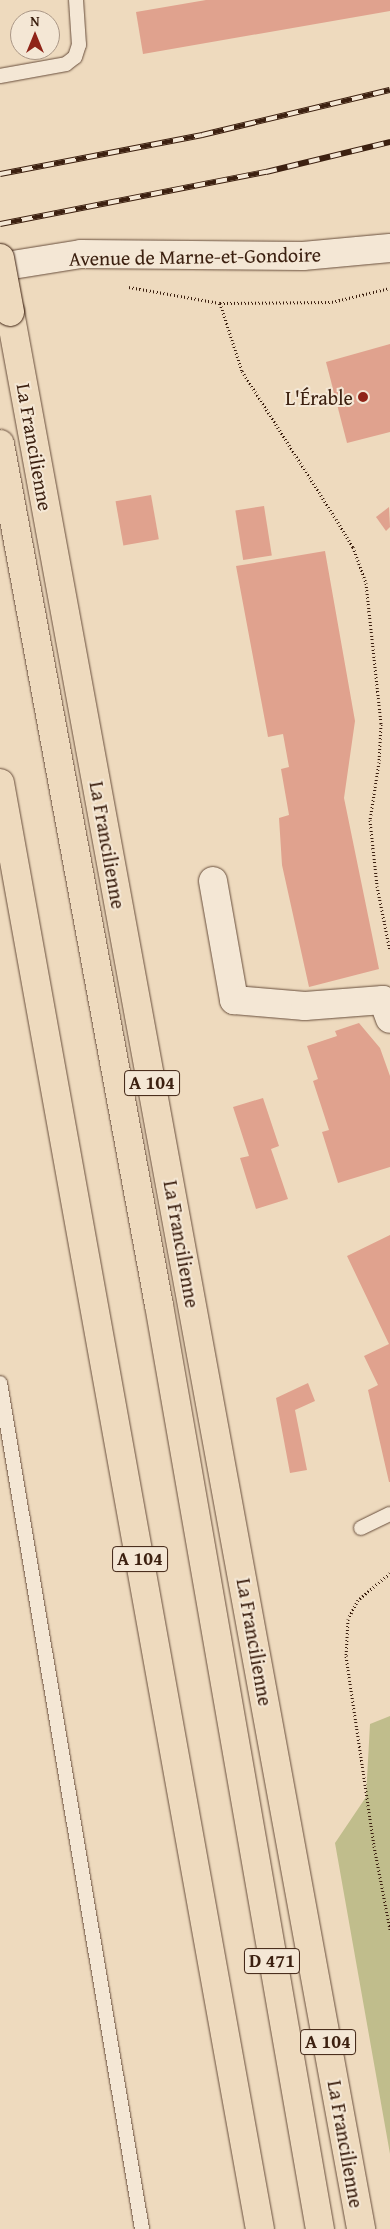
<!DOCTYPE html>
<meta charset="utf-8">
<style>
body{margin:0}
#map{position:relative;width:390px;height:2229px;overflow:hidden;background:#eedabe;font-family:"Gentium Book Plus",serif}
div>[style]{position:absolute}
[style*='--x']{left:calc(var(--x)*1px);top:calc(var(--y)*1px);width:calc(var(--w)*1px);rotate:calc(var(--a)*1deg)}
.green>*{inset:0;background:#c0bd8c}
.building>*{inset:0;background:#e0a28e;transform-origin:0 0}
.path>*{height:3px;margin-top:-1.5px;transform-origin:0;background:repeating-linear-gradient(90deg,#3c2010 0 1px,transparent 0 3.5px)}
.roads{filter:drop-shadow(0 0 1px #684e3c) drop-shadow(0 0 1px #684e3c)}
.service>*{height:14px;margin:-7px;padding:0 7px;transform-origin:7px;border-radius:7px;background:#f4e7d5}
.minor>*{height:28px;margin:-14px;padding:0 14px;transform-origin:14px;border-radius:14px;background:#f4e7d5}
.primary>*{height:28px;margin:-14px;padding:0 14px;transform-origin:14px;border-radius:14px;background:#eedabe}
.motorway>*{height:28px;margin:-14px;padding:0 14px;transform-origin:14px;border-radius:14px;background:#eedabe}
.rail>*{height:5.5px;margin-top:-2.75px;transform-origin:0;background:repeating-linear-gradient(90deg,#f4e7d5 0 11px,#3c2010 0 22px);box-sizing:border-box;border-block:1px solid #3c2010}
.bridges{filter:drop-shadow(0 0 1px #3c2010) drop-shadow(0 0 1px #3c2010)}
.motorway-bridge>*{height:28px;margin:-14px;padding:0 14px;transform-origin:14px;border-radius:14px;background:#eedabe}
.dots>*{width:14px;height:14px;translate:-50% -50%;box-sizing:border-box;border:2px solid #f4e7d5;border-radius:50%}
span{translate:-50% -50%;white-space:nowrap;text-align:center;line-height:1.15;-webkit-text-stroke:4px #f4e7d5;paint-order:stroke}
.shield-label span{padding:1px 4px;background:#f4e7d5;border:1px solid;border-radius:4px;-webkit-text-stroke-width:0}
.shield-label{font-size:19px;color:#3c2010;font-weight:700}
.street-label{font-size:20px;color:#3c2010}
.poi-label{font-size:20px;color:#3c2010}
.right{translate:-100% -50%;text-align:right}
.north{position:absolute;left:10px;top:10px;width:50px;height:50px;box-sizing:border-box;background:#f4e7d5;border:1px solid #aa9786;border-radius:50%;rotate:0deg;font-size:14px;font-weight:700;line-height:20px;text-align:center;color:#3c2010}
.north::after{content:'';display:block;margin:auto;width:18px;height:22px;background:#8f2418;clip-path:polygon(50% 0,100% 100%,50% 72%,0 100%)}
</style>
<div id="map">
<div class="green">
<div style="clip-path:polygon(390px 1716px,390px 2154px,335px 1843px,366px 1797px,370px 1724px)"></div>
</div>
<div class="building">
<div style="clip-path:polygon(206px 0,390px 0,390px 11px,143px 54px,136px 12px)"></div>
<div style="clip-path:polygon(390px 344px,390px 432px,347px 443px,326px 362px)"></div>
<div style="left:151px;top:495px;width:45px;height:36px;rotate:80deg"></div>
<div style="left:264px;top:506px;width:50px;height:29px;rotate:81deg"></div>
<div style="clip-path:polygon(389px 507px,390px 527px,386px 531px,376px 517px)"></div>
<div style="clip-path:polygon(325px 551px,355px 721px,344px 798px,379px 969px,309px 987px,282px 865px,279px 818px,289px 815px,281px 769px,289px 767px,283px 734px,268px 737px,236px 566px)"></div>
<div style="clip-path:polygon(359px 1023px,380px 1048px,390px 1076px,390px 1167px,338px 1183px,322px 1132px,329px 1130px,313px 1081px,318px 1079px,307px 1046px,337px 1036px,335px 1031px)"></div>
<div style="clip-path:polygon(263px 1098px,279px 1146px,271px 1149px,288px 1199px,256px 1209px,240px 1158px,249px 1156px,233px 1107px)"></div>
<div style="clip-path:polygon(390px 1235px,390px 1482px,389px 1482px,368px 1390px,378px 1385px,364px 1356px,389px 1344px,347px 1256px)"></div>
<div style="clip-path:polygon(308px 1383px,315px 1401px,295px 1410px,307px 1470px,290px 1473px,276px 1398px)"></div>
</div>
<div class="path">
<div style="--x:129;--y:287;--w:92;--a:10"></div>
<div style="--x:220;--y:303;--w:112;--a:-0.5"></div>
<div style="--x:332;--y:302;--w:60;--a:-13.6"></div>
<div style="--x:220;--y:303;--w:71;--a:72.1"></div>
<div style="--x:242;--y:371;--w:175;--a:57.6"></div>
<div style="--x:336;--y:519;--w:33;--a:59"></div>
<div style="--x:353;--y:547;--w:38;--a:70"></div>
<div style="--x:366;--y:583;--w:142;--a:83.9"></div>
<div style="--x:381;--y:724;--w:38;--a:93"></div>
<div style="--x:379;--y:762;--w:59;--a:98.8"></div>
<div style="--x:370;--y:820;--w:66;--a:83.9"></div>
<div style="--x:377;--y:886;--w:66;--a:78.7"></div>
<div style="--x:390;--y:1573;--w:42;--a:139.8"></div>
<div style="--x:358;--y:1600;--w:21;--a:118"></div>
<div style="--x:348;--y:1619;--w:37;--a:93"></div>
<div style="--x:346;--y:1656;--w:192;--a:81.6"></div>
<div style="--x:374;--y:1846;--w:85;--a:79.1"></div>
</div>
<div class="roads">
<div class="service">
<div style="--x:0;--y:76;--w:67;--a:-10.3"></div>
<div style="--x:66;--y:64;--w:11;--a:-38"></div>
<div style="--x:75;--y:57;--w:13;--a:-72"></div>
<div style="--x:79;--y:45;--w:45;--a:-93.8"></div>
<div style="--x:0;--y:1383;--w:858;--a:80.47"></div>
<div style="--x:361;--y:1528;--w:32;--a:-26"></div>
</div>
<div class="minor">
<div style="--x:0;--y:267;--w:82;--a:-9.1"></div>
<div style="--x:81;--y:254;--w:222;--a:0.5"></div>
<div style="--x:303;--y:256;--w:87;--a:-5.3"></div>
<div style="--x:213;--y:881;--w:121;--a:80"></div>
<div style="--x:234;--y:1000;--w:71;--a:4.8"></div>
<div style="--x:305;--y:1006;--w:78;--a:-4.4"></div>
<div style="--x:383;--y:1000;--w:20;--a:70"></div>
</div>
<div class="primary">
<div style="--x:0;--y:444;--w:876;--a:79.54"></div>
<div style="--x:159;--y:1305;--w:938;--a:80.12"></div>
</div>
<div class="motorway">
<div style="--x:10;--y:312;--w:1949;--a:79.62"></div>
<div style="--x:0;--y:783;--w:1469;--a:79.81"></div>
</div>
</div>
<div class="rail">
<div style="--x:0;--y:174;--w:206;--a:-10.9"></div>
<div style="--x:202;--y:135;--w:193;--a:-13.5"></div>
<div style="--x:0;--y:224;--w:271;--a:-11.1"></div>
<div style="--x:266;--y:172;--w:128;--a:-13.6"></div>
</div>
<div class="bridges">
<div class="motorway-bridge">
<div style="--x:0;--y:258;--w:55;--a:79.5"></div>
</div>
</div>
<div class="dots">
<div style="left:363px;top:397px;background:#8f2418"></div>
</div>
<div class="shield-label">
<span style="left:152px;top:1083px">A 104</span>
<span style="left:140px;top:1559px">A 104</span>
<span style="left:272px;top:1961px">D 471</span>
<span style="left:328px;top:2042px">A 104</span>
</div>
<div class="street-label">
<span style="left:195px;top:256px;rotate:-1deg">Avenue de Marne-et-Gondoire</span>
<span style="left:35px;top:447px;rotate:80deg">La Francilienne</span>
<span style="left:108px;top:845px;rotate:80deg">La Francilienne</span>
<span style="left:182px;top:1244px;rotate:80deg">La Francilienne</span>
<span style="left:255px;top:1642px;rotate:80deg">La Francilienne</span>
<span style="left:346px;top:2144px;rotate:80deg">La Francilienne</span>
</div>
<div class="poi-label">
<span class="right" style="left:353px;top:397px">L'Érable</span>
</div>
<div class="north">N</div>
</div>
